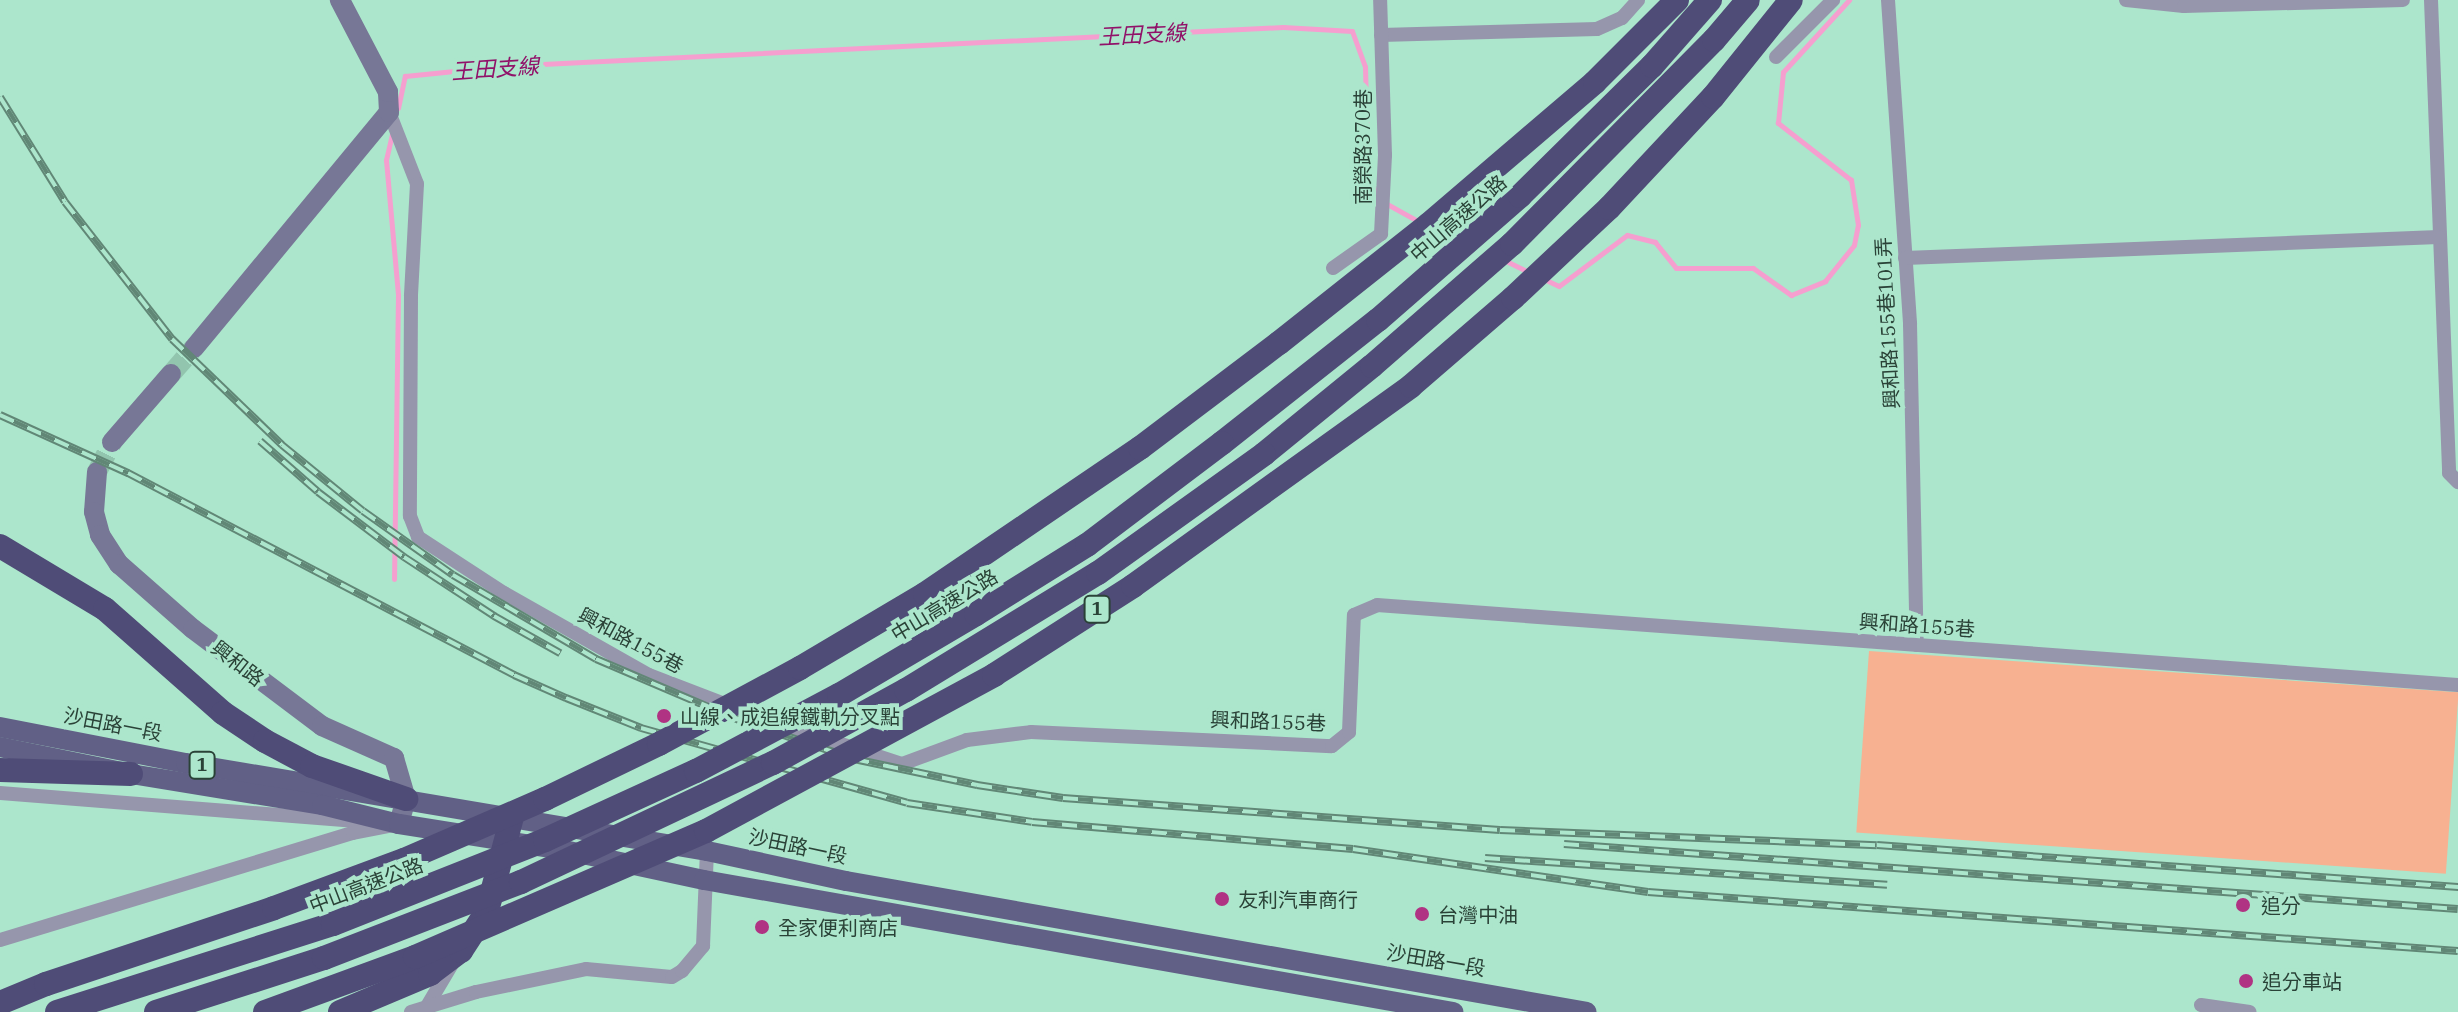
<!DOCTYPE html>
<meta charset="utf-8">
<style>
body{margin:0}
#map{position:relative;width:2458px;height:1012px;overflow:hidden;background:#ace6cc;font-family:"IBM Plex Serif","Noto Sans TC",serif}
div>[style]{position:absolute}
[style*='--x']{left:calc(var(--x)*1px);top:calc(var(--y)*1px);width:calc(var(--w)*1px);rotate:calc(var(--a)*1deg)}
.green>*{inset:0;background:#f7b191;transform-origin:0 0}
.stream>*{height:5px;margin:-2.5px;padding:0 2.5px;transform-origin:2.5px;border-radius:2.5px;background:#f59fcf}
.secondary-tunnel>*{height:20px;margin-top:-10px;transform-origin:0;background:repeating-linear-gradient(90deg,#92c5ae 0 20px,transparent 0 30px)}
.street>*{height:14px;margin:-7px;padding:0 7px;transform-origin:7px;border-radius:7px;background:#9696ac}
.secondary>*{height:20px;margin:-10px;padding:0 10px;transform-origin:10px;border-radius:10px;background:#777796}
.primary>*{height:20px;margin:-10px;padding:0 10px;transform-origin:10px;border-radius:10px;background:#616086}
.highway>*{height:24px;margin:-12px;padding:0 12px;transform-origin:12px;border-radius:12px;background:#4f4c77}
.rail>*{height:8px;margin-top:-4px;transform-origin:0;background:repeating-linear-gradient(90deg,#ace6cc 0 15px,#618776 0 30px);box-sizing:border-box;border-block:2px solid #618776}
.highway-bridge>*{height:24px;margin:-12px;padding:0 12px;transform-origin:12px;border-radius:12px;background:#4f4c77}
.dots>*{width:22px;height:22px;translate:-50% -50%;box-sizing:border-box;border:4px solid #ace6cc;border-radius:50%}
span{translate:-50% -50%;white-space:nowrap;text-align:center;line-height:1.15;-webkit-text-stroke:8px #ace6cc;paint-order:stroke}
.shield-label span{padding:2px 6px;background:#ace6cc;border:2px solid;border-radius:6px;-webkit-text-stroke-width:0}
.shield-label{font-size:18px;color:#2a4237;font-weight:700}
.street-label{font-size:20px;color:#2a4237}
.poi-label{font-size:20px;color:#2a4237}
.left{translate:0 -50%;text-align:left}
.water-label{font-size:22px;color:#911169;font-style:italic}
</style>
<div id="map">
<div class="green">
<div style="left:1869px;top:651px;width:591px;height:182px;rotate:4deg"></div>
</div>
<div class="stream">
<div style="--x:398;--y:108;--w:33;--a:-78"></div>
<div style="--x:405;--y:76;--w:99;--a:-5.8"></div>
<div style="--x:503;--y:66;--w:781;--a:-2.86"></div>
<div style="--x:1283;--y:27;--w:69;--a:3.3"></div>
<div style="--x:1352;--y:31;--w:38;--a:70"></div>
<div style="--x:1365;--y:67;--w:116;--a:88.5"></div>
<div style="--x:1368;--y:183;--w:18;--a:45"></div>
<div style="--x:392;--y:134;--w:27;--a:103"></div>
<div style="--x:386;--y:160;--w:136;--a:84.9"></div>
<div style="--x:398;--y:295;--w:284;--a:90.8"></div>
<div style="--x:1387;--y:204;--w:38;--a:29"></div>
<div style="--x:1437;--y:229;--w:25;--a:26"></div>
<div style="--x:1506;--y:261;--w:25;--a:26"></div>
<div style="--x:1546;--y:280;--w:14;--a:25"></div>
<div style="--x:1559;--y:286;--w:85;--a:-36.9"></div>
<div style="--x:1627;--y:235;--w:29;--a:14"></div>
<div style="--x:1655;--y:242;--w:33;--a:51"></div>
<div style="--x:1676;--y:268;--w:77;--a:0"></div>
<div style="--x:1753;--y:268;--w:47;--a:35.4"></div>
<div style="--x:1791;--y:295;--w:37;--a:-22"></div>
<div style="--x:1825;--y:281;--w:46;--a:-51.1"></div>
<div style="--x:1854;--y:245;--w:20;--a:-79"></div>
<div style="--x:1858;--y:225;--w:46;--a:-98.8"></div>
<div style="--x:1851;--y:180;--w:93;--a:-142"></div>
<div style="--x:1778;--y:123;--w:51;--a:-84.4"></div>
<div style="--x:1783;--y:72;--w:98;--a:-47.5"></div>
</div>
<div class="secondary-tunnel">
<div style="--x:171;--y:374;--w:35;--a:-49"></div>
<div style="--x:97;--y:472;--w:34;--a:-63"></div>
</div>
<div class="street">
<div style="--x:1888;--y:0;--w:325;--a:86.1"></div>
<div style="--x:1910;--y:324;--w:321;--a:88.8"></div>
<div style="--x:2126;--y:0;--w:58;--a:5.9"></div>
<div style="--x:2184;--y:6;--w:219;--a:-1.6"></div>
<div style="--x:2431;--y:0;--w:473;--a:87.8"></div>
<div style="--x:2449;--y:473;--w:13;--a:45"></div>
<div style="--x:1381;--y:35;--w:216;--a:-1.6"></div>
<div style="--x:1597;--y:29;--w:27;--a:-24"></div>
<div style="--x:1622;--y:18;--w:24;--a:-48"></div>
<div style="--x:1776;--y:57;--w:81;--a:-45"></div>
<div style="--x:389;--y:112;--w:77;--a:68.7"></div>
<div style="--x:417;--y:184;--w:112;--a:93.1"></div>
<div style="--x:411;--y:296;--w:220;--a:90.3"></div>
<div style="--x:410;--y:516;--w:22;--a:69"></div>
<div style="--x:418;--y:537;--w:103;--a:33.1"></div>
<div style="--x:504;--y:593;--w:167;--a:29.5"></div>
<div style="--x:649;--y:675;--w:111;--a:21"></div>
<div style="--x:753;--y:715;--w:157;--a:18.2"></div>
<div style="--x:902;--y:764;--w:69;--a:-20.3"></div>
<div style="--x:967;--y:740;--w:64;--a:-7.1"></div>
<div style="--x:1031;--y:732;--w:301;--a:2.7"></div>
<div style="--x:1332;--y:746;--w:22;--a:-39"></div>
<div style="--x:1349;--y:732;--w:117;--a:-87.6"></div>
<div style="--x:1354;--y:615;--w:25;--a:-23"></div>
<div style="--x:1377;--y:605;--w:1084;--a:4.23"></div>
<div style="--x:1905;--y:258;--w:534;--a:-2.25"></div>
<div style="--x:1333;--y:268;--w:59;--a:-35.3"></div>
<div style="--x:1381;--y:234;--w:79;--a:-87.1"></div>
<div style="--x:1385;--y:155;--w:155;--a:-91.8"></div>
<div style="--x:0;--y:793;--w:367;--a:4.5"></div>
<div style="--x:0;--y:940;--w:369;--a:-16.9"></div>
<div style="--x:353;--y:833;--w:42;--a:-11"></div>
<div style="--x:2201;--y:1005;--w:49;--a:8.1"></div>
<div style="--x:426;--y:1008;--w:51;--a:-59.4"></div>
<div style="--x:411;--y:1012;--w:68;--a:-17.1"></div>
<div style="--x:476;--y:992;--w:112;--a:-11.8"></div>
<div style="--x:586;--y:969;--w:86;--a:5.3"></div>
<div style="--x:672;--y:977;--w:12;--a:-31"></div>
<div style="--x:682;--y:971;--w:33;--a:-50"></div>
<div style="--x:703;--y:946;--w:95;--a:-87.6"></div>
</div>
<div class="secondary">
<div style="--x:194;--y:348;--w:306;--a:-50.4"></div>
<div style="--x:389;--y:112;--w:20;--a:-93"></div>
<div style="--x:388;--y:92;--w:104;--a:-117.6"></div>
<div style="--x:112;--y:442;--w:90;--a:-49.1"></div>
<div style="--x:97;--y:472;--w:40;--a:94.3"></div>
<div style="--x:94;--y:512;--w:24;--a:75"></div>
<div style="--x:100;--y:535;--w:35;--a:57"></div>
<div style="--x:119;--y:564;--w:98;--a:41.3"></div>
<div style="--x:193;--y:629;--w:161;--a:36.9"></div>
<div style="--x:322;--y:726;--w:79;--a:24"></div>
<div style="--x:394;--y:758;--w:43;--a:73.7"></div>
<div style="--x:406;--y:799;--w:26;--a:106"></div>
</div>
<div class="primary">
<div style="--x:0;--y:727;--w:189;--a:11"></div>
<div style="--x:186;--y:763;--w:528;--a:9.59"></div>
<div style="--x:707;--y:851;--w:142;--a:12.2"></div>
<div style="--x:846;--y:881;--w:752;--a:10.03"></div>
<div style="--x:0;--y:747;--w:134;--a:11.6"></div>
<div style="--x:131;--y:774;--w:193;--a:9.2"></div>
<div style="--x:322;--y:805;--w:79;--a:13.9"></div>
<div style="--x:399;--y:824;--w:167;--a:9"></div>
<div style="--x:564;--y:850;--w:143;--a:12.1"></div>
<div style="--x:704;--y:880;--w:761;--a:9.99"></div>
</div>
<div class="highway">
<div style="--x:1222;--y:443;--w:199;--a:-38.3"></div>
<div style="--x:1378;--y:320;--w:189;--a:-41.1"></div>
<div style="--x:1520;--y:196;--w:185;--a:-44.6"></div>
<div style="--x:1652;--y:66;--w:88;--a:-48.7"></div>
<div style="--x:1264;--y:454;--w:139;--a:-39.2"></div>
<div style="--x:1372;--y:366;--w:186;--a:-41.1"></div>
<div style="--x:1512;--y:244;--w:287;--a:-45.3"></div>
<div style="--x:1714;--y:40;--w:52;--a:-49.6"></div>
<div style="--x:0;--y:546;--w:122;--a:31"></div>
<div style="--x:105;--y:609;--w:157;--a:41.4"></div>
<div style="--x:223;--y:713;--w:50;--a:33.7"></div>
<div style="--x:265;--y:741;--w:53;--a:28"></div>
<div style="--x:312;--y:766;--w:100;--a:19.3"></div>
<div style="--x:0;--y:770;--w:131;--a:1.7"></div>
<div style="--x:0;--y:1003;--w:50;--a:-22.4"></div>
<div style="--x:340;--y:1012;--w:98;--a:-22.9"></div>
<div style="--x:430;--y:974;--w:39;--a:-37"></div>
<div style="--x:461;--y:951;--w:48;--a:-57"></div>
<div style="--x:487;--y:911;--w:97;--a:-75.1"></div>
</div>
<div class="rail">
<div style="--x:0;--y:97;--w:123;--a:58.2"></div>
<div style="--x:65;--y:202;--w:174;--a:52"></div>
<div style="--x:172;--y:339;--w:153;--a:43.9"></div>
<div style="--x:282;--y:445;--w:104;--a:39.2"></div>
<div style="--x:363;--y:511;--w:110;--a:35.4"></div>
<div style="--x:453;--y:575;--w:166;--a:30.4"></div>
<div style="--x:596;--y:659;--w:155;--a:23.1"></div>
<div style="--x:739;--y:720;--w:121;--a:18.7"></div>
<div style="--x:854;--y:759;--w:126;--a:11.9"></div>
<div style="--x:977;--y:785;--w:87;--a:8.6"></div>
<div style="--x:1063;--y:798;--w:438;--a:4.2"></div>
<div style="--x:1500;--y:830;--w:377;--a:2.3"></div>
<div style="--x:1877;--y:845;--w:583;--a:4.13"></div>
<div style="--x:0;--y:415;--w:141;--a:24.4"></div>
<div style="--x:128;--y:473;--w:436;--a:27.6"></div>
<div style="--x:514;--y:675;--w:57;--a:23.9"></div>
<div style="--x:566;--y:698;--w:81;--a:21.8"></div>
<div style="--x:641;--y:728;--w:276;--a:15.7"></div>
<div style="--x:907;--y:803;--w:126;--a:8.6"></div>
<div style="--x:1032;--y:822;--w:322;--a:4.8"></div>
<div style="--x:1353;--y:849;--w:298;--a:8.3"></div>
<div style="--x:1648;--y:892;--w:812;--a:4.17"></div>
<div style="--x:260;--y:441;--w:77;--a:41.3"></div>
<div style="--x:318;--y:492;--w:108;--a:37.1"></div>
<div style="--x:404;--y:557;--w:108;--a:33.2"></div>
<div style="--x:494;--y:616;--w:76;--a:29.3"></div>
<div style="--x:1564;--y:844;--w:896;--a:4.16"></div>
<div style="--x:1485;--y:858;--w:403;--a:3.8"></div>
</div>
<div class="highway-bridge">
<div style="--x:46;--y:984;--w:240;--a:-18.4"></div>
<div style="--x:274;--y:908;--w:139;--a:-20.3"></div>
<div style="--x:404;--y:860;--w:154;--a:-23.4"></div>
<div style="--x:545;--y:799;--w:127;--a:-25.8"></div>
<div style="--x:659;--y:744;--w:160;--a:-28.3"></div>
<div style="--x:800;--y:668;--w:145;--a:-30.6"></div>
<div style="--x:925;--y:594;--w:260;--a:-34.2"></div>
<div style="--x:1140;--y:448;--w:174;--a:-37.1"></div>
<div style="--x:1279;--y:343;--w:191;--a:-38.4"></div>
<div style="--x:1429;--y:224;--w:218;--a:-40.5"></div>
<div style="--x:1595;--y:82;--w:116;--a:-45"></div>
<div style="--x:57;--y:1012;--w:290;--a:-17.7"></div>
<div style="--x:333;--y:924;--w:228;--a:-21.6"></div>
<div style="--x:545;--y:840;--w:166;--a:-24.6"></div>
<div style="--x:696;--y:771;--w:162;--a:-28"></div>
<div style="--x:839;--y:695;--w:159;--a:-30.6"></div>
<div style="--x:976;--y:614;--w:131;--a:-31.9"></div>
<div style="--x:1087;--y:545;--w:169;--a:-37.1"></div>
<div style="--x:156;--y:1012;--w:176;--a:-17.8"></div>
<div style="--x:324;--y:958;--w:211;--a:-21.1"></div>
<div style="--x:521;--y:882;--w:279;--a:-25.3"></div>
<div style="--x:773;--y:763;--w:152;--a:-28.8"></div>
<div style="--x:906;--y:690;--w:225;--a:-31.4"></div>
<div style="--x:1098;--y:573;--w:204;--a:-35.6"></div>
<div style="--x:265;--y:1012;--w:160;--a:-20.1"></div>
<div style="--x:415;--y:957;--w:317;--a:-23.4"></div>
<div style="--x:706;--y:831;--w:328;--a:-28.4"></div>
<div style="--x:994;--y:675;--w:165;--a:-32.6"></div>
<div style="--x:1133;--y:586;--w:342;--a:-35.7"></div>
<div style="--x:1411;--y:386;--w:135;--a:-40.8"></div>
<div style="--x:1513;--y:298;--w:132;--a:-43.2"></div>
<div style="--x:1609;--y:208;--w:152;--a:-46.9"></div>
<div style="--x:1713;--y:97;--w:124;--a:-51.2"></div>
</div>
<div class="dots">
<div style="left:664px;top:716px;background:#b03383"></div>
<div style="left:1222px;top:899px;background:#b03383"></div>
<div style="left:2243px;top:905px;background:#b03383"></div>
<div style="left:1422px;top:914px;background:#b03383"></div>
<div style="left:762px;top:927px;background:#b03383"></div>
<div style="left:2246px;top:981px;background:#b03383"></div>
</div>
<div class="shield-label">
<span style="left:1097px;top:609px">1</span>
<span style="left:202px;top:765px">1</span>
</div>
<div class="street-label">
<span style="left:1362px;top:147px;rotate:-90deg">南榮路370巷</span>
<span style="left:1458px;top:218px;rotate:-41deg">中山高速公路</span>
<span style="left:1887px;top:323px;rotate:-93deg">興和路155巷101弄</span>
<span style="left:944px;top:605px;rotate:-31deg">中山高速公路</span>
<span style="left:1917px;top:625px;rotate:4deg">興和路155巷</span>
<span style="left:631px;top:640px;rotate:28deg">興和路155巷</span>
<span style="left:238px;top:663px;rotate:38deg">興和路</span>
<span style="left:1268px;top:721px;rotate:2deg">興和路155巷</span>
<span style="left:113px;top:724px;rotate:11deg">沙田路一段</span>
<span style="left:798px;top:846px;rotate:12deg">沙田路一段</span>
<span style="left:366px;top:885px;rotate:-21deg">中山高速公路</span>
<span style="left:1436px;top:960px;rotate:10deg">沙田路一段</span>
</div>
<div class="poi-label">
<span class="left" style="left:680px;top:716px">山線、成追線鐵軌分叉點</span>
<span class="left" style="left:1238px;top:899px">友利汽車商行</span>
<span class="left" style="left:2261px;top:905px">追分</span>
<span class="left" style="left:1438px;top:914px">台灣中油</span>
<span class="left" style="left:778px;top:927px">全家便利商店</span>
<span class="left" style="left:2262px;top:981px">追分車站</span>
</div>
<div class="water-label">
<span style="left:1142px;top:34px;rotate:-3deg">王田支線</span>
<span style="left:495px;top:68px;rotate:-4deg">王田支線</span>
</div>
</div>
